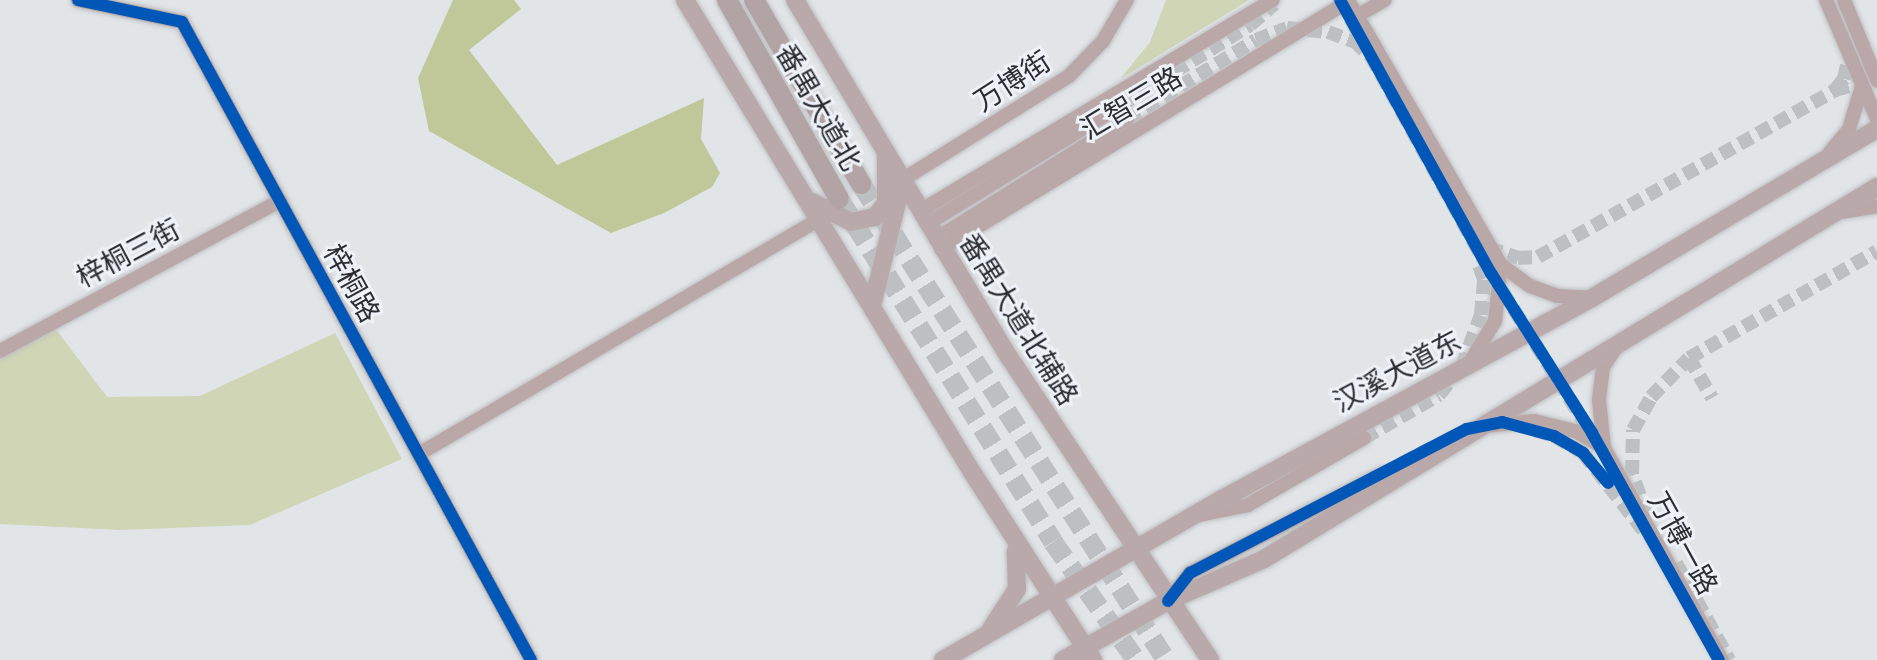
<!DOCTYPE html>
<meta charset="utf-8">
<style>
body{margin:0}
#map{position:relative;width:1877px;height:660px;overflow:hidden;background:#e2e5e8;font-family:"Asap Condensed","Noto Sans SC",sans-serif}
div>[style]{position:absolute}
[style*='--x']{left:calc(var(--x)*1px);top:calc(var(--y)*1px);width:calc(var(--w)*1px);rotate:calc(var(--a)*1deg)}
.green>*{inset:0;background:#cfd5b5}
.forest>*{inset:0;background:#c0c798}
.minor-tunnel>*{height:14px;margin-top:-7px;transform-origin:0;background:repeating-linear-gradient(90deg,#bdc0c3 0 14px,transparent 0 21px)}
.highway-tunnel>*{height:20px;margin-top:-10px;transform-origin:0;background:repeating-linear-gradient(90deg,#bdc0c3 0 20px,transparent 0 30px)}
.roads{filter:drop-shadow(0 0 2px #bec0c2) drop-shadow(0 0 2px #bec0c2)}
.minor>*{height:14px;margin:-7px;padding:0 7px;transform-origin:7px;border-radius:7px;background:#baa8a8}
.major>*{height:18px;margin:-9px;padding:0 9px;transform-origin:9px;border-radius:9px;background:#b9a9aa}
.highway>*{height:20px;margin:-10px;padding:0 10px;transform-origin:10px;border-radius:10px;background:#b2a3a4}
.cycleway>*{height:12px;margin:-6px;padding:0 6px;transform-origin:6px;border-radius:6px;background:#0057b8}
span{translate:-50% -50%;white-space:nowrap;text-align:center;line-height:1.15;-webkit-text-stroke:6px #ecf2f8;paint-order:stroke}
.street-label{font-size:28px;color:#2b2d30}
</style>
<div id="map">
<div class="green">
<div style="clip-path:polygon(1166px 0,1249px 0,1120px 79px,1150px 42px)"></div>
<div style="clip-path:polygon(55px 328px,107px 397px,200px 396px,335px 333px,402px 459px,250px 525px,120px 530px,0 524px,0 359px)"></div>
</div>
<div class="forest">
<div style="clip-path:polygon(453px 0,514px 0,521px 9px,469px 50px,557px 165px,704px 98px,701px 139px,720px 173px,712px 187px,664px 213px,611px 233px,429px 131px,418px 78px)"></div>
</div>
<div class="minor-tunnel">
<div style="--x:1340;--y:0;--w:312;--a:61.1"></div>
<div style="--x:1491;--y:273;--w:208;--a:58"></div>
<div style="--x:1835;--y:90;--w:14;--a:-51"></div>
<div style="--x:1844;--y:79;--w:29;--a:-78"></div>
<div style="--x:1121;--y:105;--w:152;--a:-31.8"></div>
<div style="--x:1250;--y:25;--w:32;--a:-41"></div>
<div style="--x:1127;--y:119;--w:151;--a:-31.5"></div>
<div style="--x:1256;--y:40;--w:33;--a:-21"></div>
<div style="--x:1287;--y:28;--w:41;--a:5.6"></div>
<div style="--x:1328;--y:32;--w:30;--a:20"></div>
<div style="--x:1356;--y:42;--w:12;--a:48"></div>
<div style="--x:1488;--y:248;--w:32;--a:18"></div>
<div style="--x:1518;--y:258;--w:20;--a:-3"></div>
<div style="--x:1538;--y:257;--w:341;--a:-29.3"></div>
<div style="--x:1835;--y:90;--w:43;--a:-14.7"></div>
<div style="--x:1689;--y:358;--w:46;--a:60.1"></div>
<div style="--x:1515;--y:424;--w:41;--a:17.1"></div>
<div style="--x:1554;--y:436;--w:34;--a:30"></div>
<div style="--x:1583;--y:453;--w:104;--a:52"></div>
<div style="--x:1364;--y:438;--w:86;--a:-29.8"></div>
<div style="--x:1439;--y:395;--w:37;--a:-52"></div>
<div style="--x:1462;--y:366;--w:54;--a:-69.6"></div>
<div style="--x:1481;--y:315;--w:36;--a:-85"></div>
<div style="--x:1484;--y:279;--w:15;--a:-110"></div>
<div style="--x:1382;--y:474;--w:60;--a:-27.8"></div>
<div style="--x:1647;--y:515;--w:44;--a:-110.1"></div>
<div style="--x:1632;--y:474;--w:44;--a:-88.7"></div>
<div style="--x:1633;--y:430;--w:38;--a:-61"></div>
<div style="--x:1651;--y:397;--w:54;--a:-45.7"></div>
<div style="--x:1689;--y:358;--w:216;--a:-29.6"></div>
<div style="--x:1676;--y:563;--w:111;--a:61.3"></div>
</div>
<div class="highway-tunnel">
<div style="--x:861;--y:184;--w:565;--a:57.35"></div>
<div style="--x:839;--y:199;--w:404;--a:58"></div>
<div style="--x:1053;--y:542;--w:144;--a:54.9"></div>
</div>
<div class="roads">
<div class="minor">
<div style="--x:78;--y:0;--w:106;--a:11.9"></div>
<div style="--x:182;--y:22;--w:727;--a:61.32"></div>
<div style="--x:1348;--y:0;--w:306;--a:60"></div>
<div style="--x:1501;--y:265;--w:36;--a:36"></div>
<div style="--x:1530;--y:286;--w:29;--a:20"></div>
<div style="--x:1557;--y:296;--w:35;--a:3"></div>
<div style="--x:1826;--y:0;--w:129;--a:66.8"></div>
<div style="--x:1844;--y:0;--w:87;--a:67.6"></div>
<div style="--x:1357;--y:16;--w:32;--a:-30"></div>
<div style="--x:1830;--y:152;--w:30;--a:-50"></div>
<div style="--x:1849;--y:129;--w:45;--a:-73.2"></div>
<div style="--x:902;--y:180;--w:197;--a:-31.9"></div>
<div style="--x:1069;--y:76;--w:49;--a:-45.8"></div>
<div style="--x:1103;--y:41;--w:48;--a:-59.7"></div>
<div style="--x:920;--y:211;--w:411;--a:-30.9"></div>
<div style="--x:1841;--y:212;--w:36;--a:-9"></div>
<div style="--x:927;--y:224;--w:228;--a:-31.5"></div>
<div style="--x:936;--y:239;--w:226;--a:-32.1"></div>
<div style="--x:941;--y:249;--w:477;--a:-31.3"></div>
<div style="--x:1617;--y:346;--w:25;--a:124"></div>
<div style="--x:1603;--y:367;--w:33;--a:97"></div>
<div style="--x:1599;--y:400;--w:48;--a:84.1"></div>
<div style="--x:1604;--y:448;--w:243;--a:60.9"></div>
<div style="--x:0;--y:351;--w:318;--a:-28.2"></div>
<div style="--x:1470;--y:362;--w:48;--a:-58.6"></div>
<div style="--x:1495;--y:321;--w:56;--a:-83.9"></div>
<div style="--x:1485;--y:426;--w:49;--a:-5.8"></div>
<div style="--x:1534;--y:421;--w:42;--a:13.7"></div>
<div style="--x:1575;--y:431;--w:34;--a:30"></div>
<div style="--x:419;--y:454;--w:465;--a:-30.4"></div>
<div style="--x:1199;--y:515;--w:50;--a:-11.5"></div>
<div style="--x:1248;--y:505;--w:134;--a:-30"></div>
<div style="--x:1168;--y:601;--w:36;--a:-52"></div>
<div style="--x:1190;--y:573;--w:216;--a:-27.3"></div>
</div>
<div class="major">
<div style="--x:685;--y:0;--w:552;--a:58.7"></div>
<div style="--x:972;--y:472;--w:224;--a:57.2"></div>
<div style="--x:795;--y:0;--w:416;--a:59.1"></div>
<div style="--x:1009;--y:357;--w:364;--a:56.4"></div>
<div style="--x:812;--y:202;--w:44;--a:27.1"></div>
<div style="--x:851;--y:222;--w:25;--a:-12"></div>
<div style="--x:875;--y:217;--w:18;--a:-52"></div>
<div style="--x:886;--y:203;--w:46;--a:-90"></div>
<div style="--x:873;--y:302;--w:115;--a:-76.4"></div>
<div style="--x:991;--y:629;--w:48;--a:-57"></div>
<div style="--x:1017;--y:589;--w:38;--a:-92"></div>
<div style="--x:943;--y:660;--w:322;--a:-30"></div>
<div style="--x:1222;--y:499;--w:421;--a:-28.5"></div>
<div style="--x:1592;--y:298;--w:331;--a:-30.7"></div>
<div style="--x:1063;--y:660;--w:120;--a:-29.3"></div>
<div style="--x:1168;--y:601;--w:105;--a:-23.6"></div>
<div style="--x:1264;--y:559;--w:717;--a:-31.25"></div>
</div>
<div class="highway">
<div style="--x:727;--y:0;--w:228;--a:60.6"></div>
<div style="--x:754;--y:0;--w:213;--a:59.8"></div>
</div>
</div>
<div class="cycleway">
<div style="--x:78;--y:0;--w:106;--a:11.9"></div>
<div style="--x:182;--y:22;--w:727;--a:61.32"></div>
<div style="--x:1340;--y:0;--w:312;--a:61.1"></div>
<div style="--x:1491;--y:273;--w:189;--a:57.7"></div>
<div style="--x:1592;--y:433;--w:260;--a:60.8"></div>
<div style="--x:1168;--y:601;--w:36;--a:-52"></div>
<div style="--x:1190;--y:573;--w:312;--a:-27.5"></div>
<div style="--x:1467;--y:429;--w:36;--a:-11"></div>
<div style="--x:1502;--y:422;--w:54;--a:15.1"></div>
<div style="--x:1554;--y:436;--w:34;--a:30"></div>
<div style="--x:1583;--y:453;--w:39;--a:50"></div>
</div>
<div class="street-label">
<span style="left:1012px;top:81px;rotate:-33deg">万博街</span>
<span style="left:1131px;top:103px;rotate:-31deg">汇智三路</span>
<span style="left:819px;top:107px;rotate:60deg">番禺大道北</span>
<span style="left:128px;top:253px;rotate:-28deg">梓桐三街</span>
<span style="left:352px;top:283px;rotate:61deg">梓桐路</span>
<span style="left:1019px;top:319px;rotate:58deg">番禺大道北辅路</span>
<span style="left:1397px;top:371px;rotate:-28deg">汉溪大道东</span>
<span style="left:1683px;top:543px;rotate:61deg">万博一路</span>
</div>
</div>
